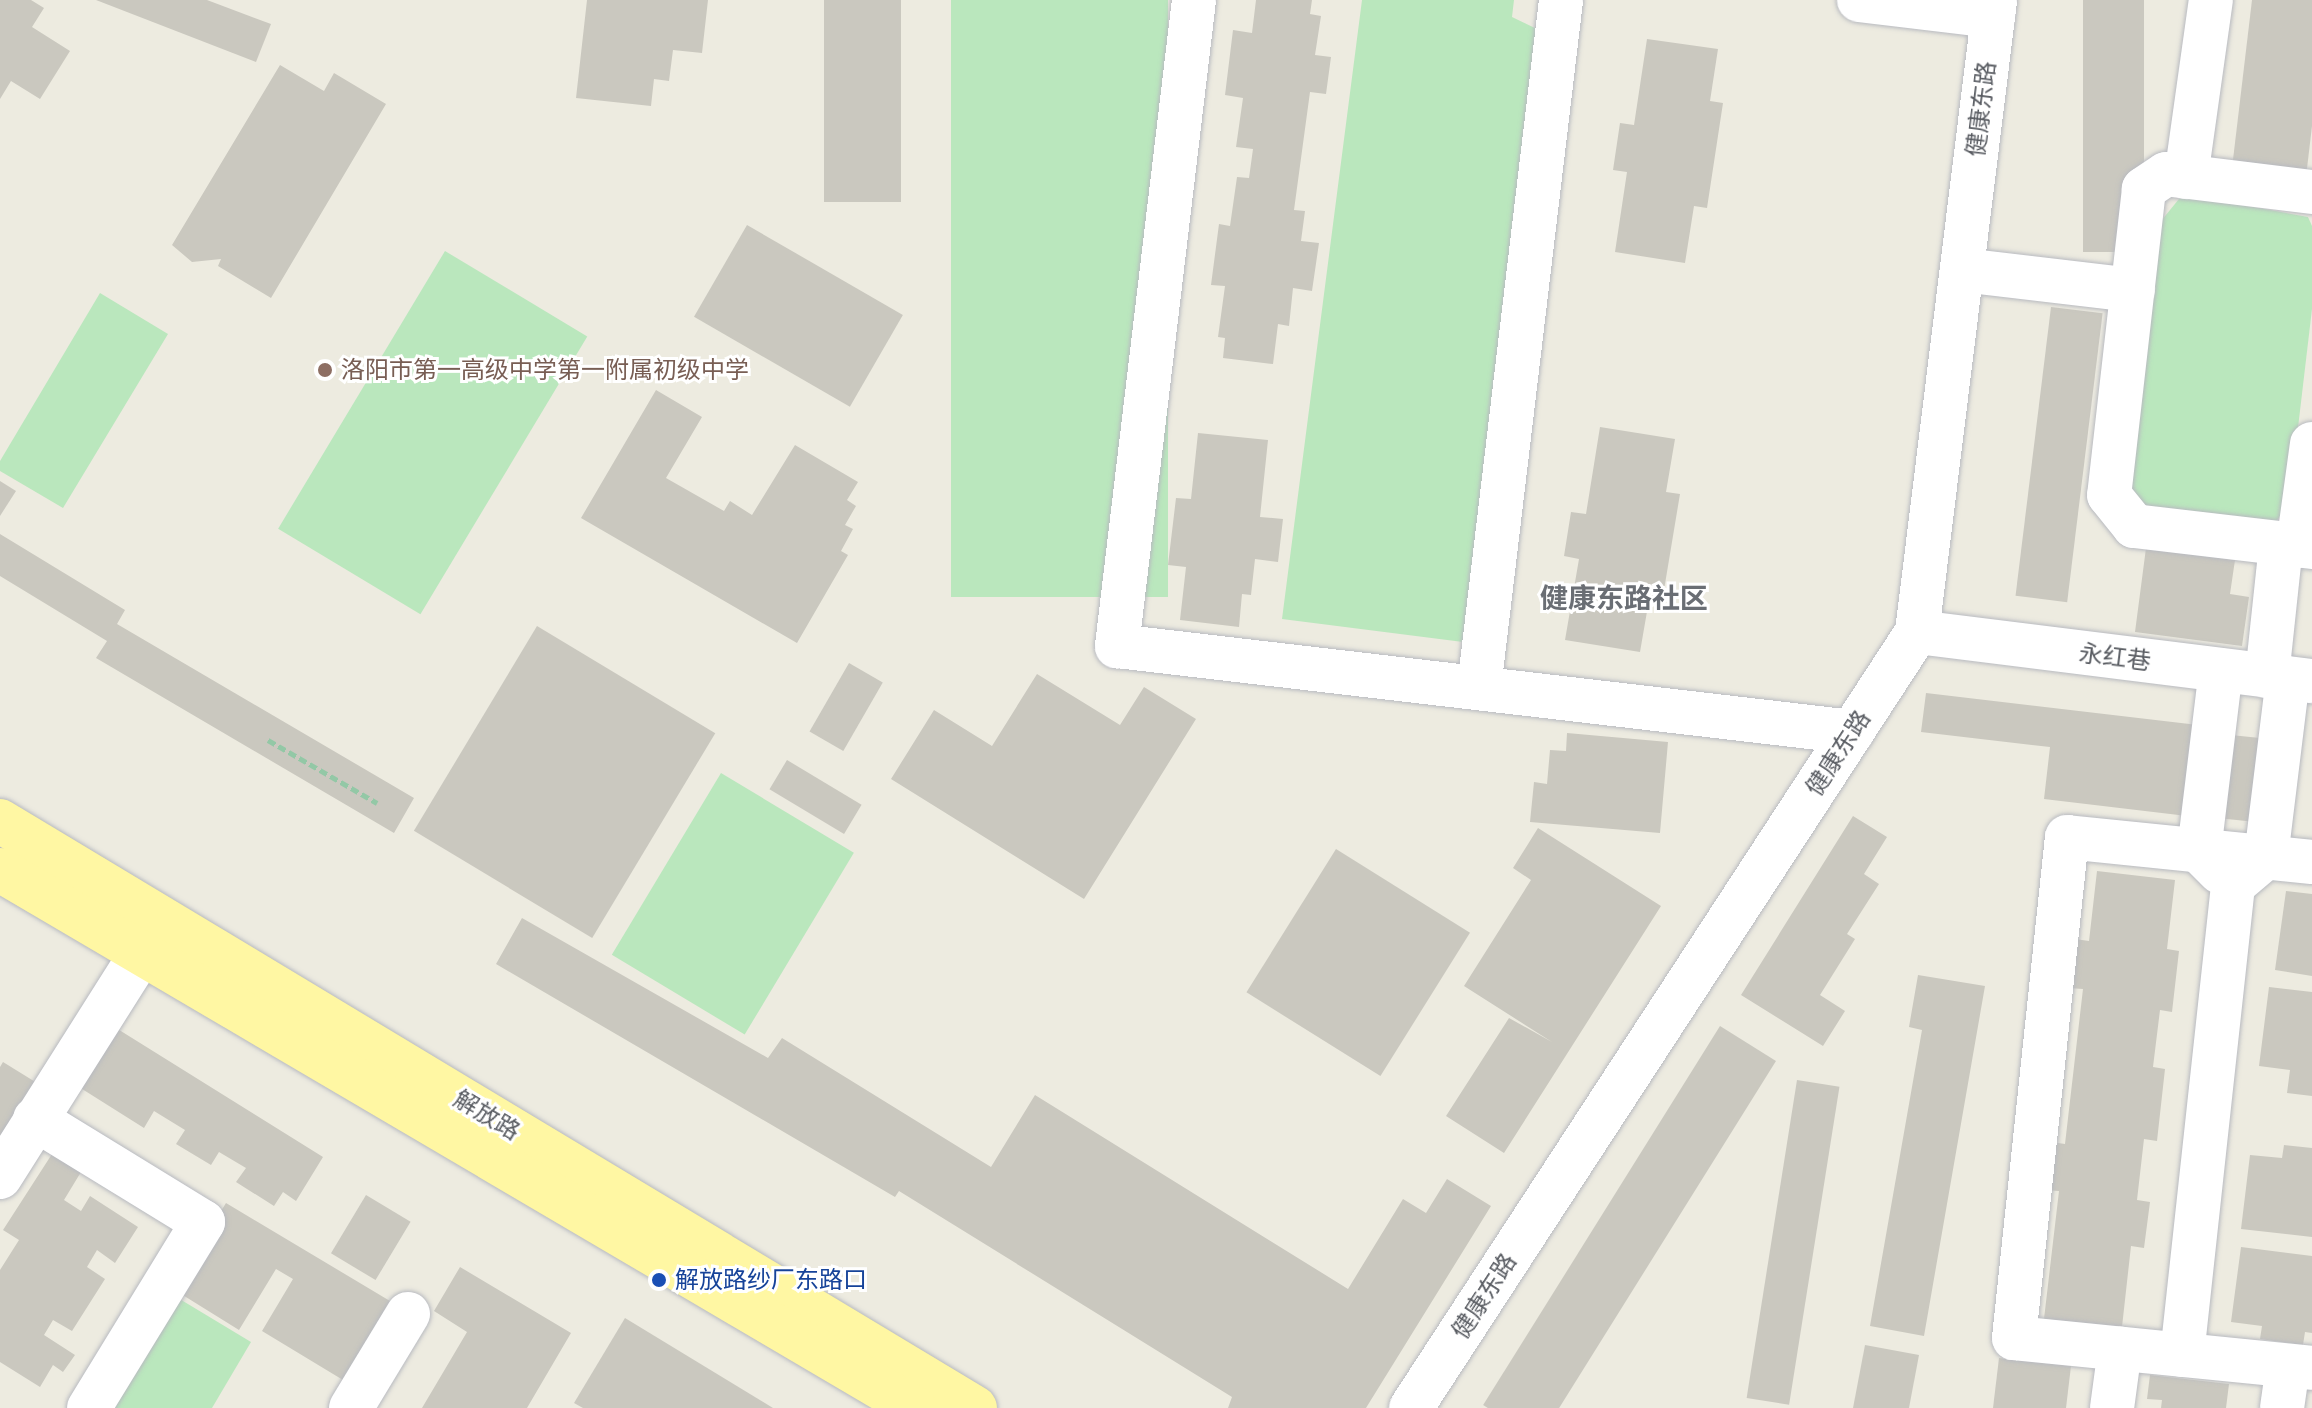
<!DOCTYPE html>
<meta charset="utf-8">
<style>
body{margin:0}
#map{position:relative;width:2312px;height:1408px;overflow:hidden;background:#edebe0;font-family:"Public Sans","Noto Sans SC",sans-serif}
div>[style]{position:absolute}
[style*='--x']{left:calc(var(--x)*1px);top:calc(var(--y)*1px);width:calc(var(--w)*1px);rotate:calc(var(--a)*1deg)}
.green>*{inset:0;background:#bae7bd;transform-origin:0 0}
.building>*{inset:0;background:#cac8bf;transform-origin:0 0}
.path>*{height:5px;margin-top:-2.5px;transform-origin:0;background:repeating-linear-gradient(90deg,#93c8a6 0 8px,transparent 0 12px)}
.roads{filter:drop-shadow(0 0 2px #b8bac0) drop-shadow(0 0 2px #b8bac0)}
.minor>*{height:44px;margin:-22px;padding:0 22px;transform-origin:22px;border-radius:22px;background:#fff}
.major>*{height:44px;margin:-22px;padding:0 22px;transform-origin:22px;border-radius:22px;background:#fff7a3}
.dots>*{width:22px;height:22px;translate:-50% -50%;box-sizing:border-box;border:4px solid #fff;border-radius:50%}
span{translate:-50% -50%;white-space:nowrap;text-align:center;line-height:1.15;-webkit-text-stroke:6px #fff;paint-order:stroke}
.street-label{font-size:24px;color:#595c62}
.education-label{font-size:24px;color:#785e54}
.left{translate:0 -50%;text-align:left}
.transit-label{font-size:24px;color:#164399}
.quarter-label{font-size:28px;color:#6a6e74;font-weight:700}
</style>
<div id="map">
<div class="green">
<div style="left:951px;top:0;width:217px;height:597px"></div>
<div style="clip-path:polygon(1362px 0,1514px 0,1512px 17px,1541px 31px,1463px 642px,1282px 619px)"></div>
<div style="clip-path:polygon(2183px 194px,2308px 217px,2312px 226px,2312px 309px,2289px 504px,2275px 523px,2138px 521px,2126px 484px,2157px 226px)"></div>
<div style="left:445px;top:251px;width:166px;height:324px;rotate:31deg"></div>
<div style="clip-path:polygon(100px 293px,168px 334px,63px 508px,0 471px,0 461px)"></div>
<div style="left:721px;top:773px;width:155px;height:212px;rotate:31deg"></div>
<div style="clip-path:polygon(173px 1295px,251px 1342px,212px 1408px,106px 1408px)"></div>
</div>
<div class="building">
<div style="clip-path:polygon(0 0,31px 0,44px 8px,32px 27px,70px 51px,40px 99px,11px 81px,0 99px)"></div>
<div style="clip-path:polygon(96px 0,207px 0,271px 24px,256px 62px)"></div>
<div style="clip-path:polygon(587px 0,708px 0,702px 53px,673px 50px,669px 81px,654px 79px,651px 106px,576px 98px)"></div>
<div style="left:824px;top:0;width:77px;height:202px"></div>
<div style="clip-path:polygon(1256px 0,1312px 0,1310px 14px,1321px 16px,1315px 55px,1331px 57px,1326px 94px,1310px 92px,1294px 210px,1305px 211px,1301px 241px,1319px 243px,1312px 291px,1293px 288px,1289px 326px,1278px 324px,1273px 364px,1223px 358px,1225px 338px,1218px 337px,1225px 286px,1211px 285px,1219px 224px,1230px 226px,1237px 177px,1249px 178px,1253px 149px,1236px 147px,1243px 98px,1225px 95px,1233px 30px,1252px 33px)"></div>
<div style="left:2083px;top:0;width:61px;height:252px"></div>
<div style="clip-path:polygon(2252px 0,2312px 0,2312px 126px,2306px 177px,2232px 168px)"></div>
<div style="clip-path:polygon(1647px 39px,1718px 49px,1710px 101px,1723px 103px,1707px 208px,1694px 206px,1685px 263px,1615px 252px,1627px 172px,1613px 170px,1620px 123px,1634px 125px)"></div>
<div style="clip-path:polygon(280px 65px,324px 91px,334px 73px,386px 104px,271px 298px,218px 266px,221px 259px,192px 262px,172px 245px)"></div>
<div style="left:747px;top:225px;width:180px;height:106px;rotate:30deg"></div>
<div style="left:2051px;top:307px;width:52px;height:291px;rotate:7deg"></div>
<div style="clip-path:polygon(656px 390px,702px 417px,666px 478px,724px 511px,730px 501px,752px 515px,795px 445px,858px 482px,847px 500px,856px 506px,845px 525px,853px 529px,841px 551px,848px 555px,797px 643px,581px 518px)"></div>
<div style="clip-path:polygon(1600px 427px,1675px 439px,1666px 492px,1680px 494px,1662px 602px,1649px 600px,1640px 652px,1565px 640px,1579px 559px,1564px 556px,1571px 512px,1586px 514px)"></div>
<div style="clip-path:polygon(1198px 433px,1268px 440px,1260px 517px,1283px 519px,1278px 562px,1255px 559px,1251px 595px,1242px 594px,1239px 627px,1180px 620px,1186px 567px,1168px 565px,1176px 498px,1191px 499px)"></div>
<div style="clip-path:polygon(0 481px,16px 491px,0 516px)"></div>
<div style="clip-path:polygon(0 534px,125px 610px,117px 624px,414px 798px,394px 833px,96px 658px,107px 641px,0 576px)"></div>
<div style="clip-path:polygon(2146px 548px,2235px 560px,2230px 594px,2249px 597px,2242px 646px,2135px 632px)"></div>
<div style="left:537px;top:626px;width:208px;height:239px;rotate:31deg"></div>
<div style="left:849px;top:663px;width:39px;height:79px;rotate:30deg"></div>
<div style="clip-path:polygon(1037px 674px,1120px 725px,1144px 687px,1196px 719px,1084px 899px,891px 779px,934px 710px,992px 746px)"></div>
<div style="clip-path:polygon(1926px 693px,2198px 725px,2187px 816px,2044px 799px,2050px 747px,1921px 732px)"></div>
<div style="clip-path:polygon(1567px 733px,1668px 742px,1660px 833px,1530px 822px,1534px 782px,1547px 784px,1550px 750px,1566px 751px)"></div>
<div style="left:2231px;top:735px;width:29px;height:84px;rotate:6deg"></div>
<div style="left:787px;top:760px;width:87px;height:34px;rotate:31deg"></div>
<div style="clip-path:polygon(1853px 816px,1887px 837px,1864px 874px,1879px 884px,1847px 934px,1855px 939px,1820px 995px,1845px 1011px,1823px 1046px,1741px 995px)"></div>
<div style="clip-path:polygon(1538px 828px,1661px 906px,1504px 1153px,1446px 1116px,1509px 1018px,1552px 1042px,1464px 986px,1531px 880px,1513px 868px)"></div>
<div style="left:1336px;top:849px;width:158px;height:169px;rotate:32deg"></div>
<div style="clip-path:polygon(2097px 871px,2175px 880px,2167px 949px,2179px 951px,2172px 1012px,2160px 1010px,2153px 1067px,2165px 1069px,2157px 1141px,2144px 1139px,2137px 1200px,2150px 1202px,2144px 1248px,2131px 1246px,2122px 1327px,2044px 1319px,2059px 1191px,2045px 1190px,2051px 1142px,2065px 1144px,2083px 989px,2069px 988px,2075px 939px,2089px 941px)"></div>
<div style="clip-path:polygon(2286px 891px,2312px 894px,2312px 976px,2275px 970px)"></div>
<div style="clip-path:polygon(522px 918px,768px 1058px,782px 1038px,991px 1167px,1035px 1095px,1348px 1289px,1403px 1199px,1426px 1213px,1447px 1179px,1491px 1206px,1366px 1408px,1228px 1408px,1232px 1397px,899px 1191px,895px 1197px,496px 964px)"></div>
<div style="clip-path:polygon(1918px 975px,1985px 986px,1924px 1336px,1870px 1326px,1922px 1030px,1909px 1027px)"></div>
<div style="clip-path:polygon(2269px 987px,2312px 992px,2312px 1096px,2287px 1093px,2290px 1070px,2259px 1066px)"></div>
<div style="clip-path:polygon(108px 1023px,323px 1157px,296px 1201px,283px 1192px,274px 1206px,236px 1182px,246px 1168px,219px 1152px,211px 1165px,176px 1144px,185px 1130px,154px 1111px,144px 1128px,71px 1082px)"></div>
<div style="left:1720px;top:1026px;width:66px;height:447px;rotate:32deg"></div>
<div style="clip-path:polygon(3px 1062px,37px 1083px,0 1144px,0 1067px)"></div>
<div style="left:1797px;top:1080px;width:43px;height:322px;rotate:9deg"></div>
<div style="clip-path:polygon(2284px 1145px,2312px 1148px,2312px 1237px,2241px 1229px,2250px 1155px,2282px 1158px)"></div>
<div style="clip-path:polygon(52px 1154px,81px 1172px,64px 1200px,81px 1211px,90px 1196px,138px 1227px,115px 1263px,97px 1250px,87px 1267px,105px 1279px,72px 1331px,53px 1320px,44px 1335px,75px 1355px,63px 1372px,53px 1365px,40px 1387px,0 1362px,0 1270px,19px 1240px,3px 1230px)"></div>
<div style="left:366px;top:1195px;width:52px;height:68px;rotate:31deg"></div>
<div style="clip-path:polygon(226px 1203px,390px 1301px,343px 1380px,262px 1331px,293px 1279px,276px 1269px,239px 1330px,173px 1289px)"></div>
<div style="clip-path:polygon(2241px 1247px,2312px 1256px,2312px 1333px,2305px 1332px,2303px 1345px,2260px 1339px,2262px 1326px,2231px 1322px)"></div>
<div style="clip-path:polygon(460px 1267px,571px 1333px,527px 1408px,422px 1408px,467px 1332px,434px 1311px)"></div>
<div style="clip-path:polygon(625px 1318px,773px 1408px,583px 1408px,574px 1403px)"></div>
<div style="clip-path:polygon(1865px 1345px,1919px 1355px,1909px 1408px,1853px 1408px)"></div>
<div style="clip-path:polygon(1999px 1358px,2071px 1366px,2066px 1408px,1993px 1408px)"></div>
<div style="clip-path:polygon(2150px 1375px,2229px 1384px,2226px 1408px,2161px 1408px,2162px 1400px,2147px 1399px)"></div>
</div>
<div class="path">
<div style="--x:268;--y:740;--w:126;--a:30"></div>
</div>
<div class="roads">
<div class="minor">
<div style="--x:1194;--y:0;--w:651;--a:96.8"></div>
<div style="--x:1117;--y:646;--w:740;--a:6.67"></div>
<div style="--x:1859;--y:0;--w:135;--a:6.8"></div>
<div style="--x:2186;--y:177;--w:179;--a:-82"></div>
<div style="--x:2312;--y:192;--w:147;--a:-173"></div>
<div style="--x:2166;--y:174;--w:27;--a:146"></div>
<div style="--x:2144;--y:189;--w:308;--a:96.5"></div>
<div style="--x:2109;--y:495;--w:40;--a:51"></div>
<div style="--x:2134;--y:526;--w:179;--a:6.7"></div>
<div style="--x:1962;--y:270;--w:172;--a:6.7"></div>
<div style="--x:2298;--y:546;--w:103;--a:-82.2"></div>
<div style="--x:1917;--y:632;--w:398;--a:7.1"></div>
<div style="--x:2267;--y:676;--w:133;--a:-83.9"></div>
<div style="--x:1479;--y:688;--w:693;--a:-83.2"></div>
<div style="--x:2312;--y:862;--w:246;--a:-174.2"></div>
<div style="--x:2067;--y:837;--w:504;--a:96.04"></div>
<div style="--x:2014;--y:1338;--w:300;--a:5.7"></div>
<div style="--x:2220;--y:872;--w:30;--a:-135"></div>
<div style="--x:2199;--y:851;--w:182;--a:-83.1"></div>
<div style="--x:35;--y:1119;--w:197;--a:31.5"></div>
<div style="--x:203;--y:1222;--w:218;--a:121.5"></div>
<div style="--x:0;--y:1177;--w:302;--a:-57.7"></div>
<div style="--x:2182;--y:1355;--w:473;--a:-83.8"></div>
<div style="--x:2233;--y:885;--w:43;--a:-40.3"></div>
<div style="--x:2266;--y:857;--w:180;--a:-83"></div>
<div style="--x:351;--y:1408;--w:110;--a:-58.8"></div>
<div style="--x:1411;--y:1408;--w:926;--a:-56.89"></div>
<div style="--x:1917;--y:632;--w:637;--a:-82.96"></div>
<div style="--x:2112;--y:1408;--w:60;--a:-82.3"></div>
<div style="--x:2282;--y:1408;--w:42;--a:-81.9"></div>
</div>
<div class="major">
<div style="--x:0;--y:821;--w:1138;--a:31.05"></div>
<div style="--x:0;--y:870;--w:1061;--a:30.45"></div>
</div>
</div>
<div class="dots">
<div style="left:325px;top:370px;background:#8d6e63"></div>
<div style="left:659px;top:1280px;background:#1a4fb4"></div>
</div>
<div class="street-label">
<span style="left:1981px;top:109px;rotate:-83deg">健康东路</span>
<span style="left:2115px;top:657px;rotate:7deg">永红巷</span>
<span style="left:1838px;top:753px;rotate:-57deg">健康东路</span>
<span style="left:487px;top:1115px;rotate:31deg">解放路</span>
<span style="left:1484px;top:1296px;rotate:-57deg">健康东路</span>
</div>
<div class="education-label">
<span class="left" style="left:341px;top:370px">洛阳市第一高级中学第一附属初级中学</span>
</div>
<div class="transit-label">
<span class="left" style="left:675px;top:1280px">解放路纱厂东路口</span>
</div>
<div class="quarter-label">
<span style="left:1624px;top:598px">健康东路社区</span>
</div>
</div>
